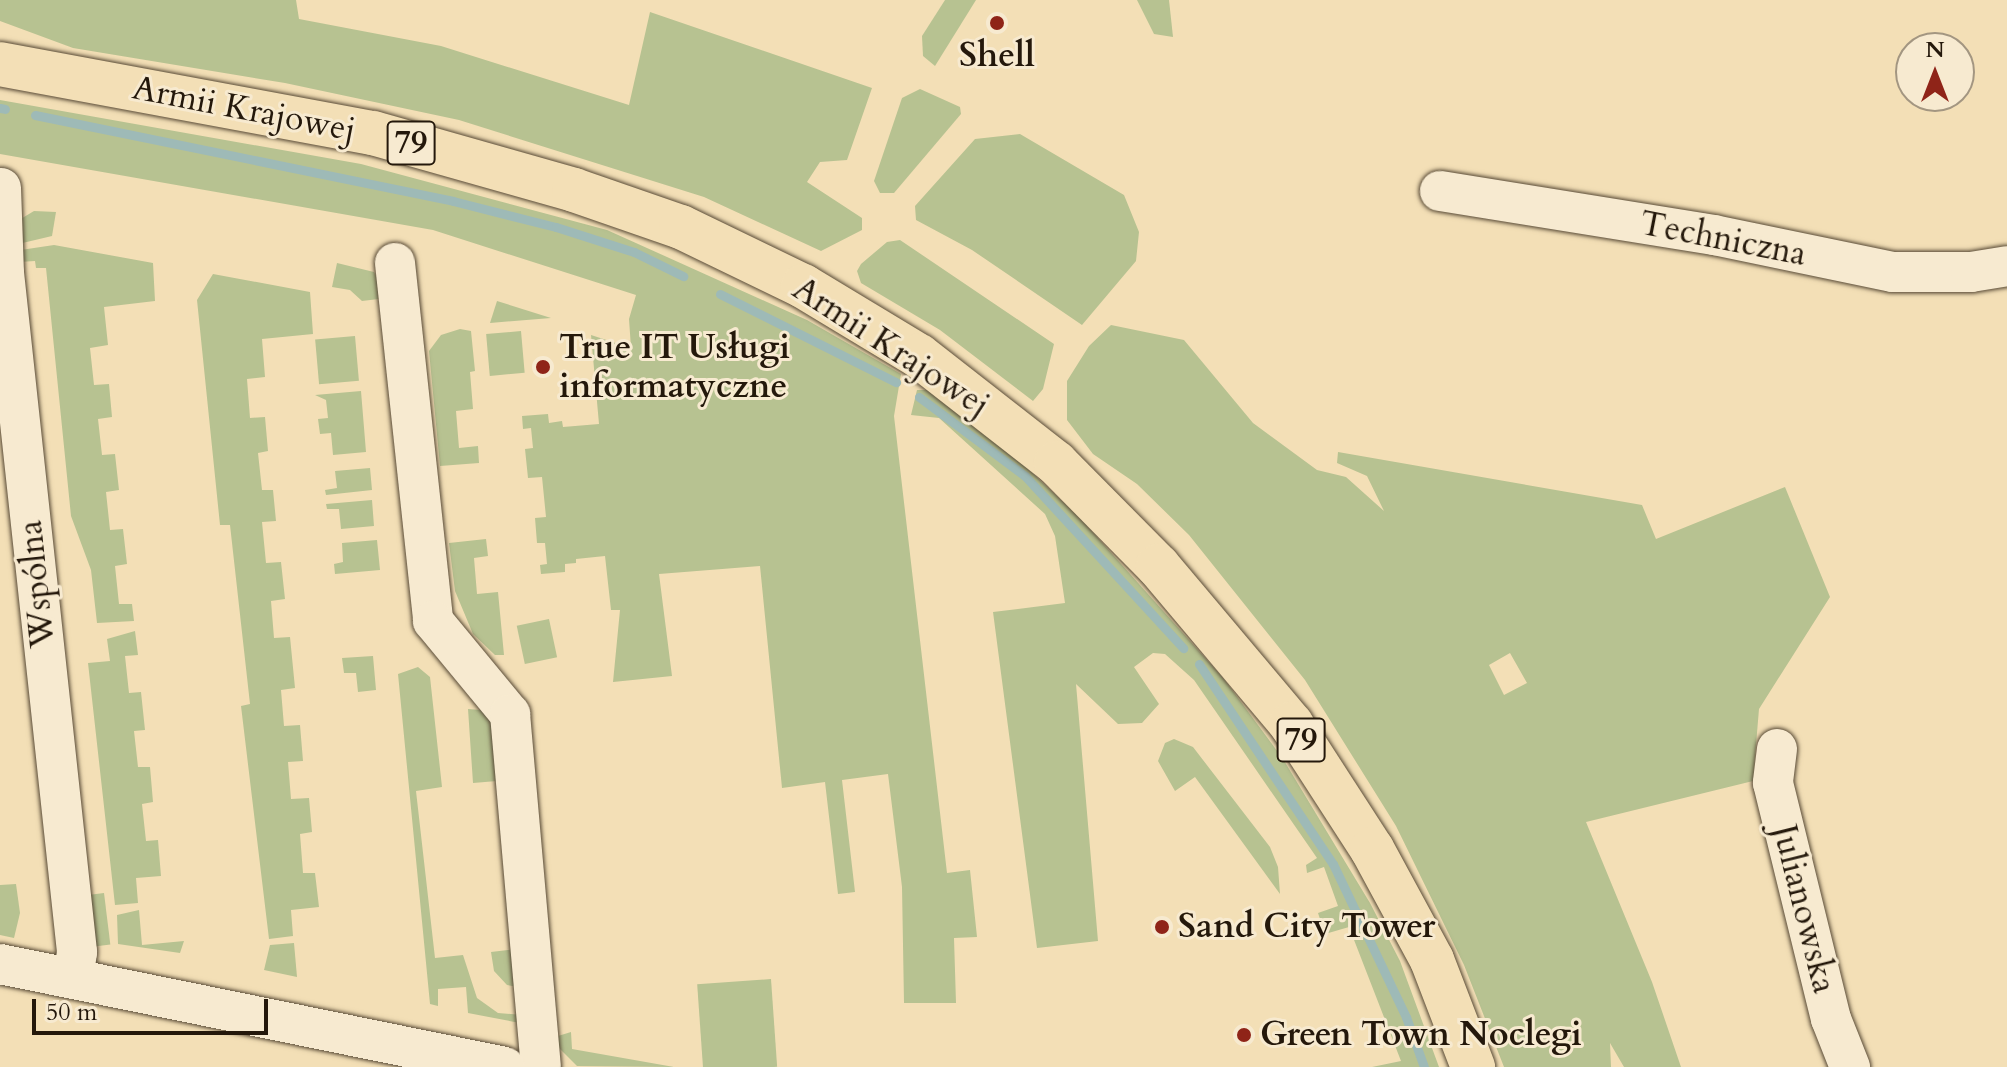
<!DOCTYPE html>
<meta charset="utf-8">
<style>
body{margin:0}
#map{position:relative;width:2007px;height:1067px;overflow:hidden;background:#f3dfb6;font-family:Cardo,serif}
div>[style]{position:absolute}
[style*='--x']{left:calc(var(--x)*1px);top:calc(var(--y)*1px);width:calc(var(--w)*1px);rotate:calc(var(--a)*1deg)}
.green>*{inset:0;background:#b7c291;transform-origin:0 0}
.stream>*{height:9px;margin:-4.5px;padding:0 4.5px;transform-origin:4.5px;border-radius:4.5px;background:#9ebab7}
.roads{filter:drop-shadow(0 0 2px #584a36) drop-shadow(0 0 2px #584a36)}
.minor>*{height:40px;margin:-20px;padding:0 20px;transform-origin:20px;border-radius:20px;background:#f7ead0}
.major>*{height:44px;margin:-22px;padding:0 22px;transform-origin:22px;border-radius:22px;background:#f3dfb6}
.dots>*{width:22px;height:22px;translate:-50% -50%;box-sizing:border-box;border:4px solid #f7ead0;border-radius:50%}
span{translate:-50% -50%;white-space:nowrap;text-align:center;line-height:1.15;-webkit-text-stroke:6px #f7ead0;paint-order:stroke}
.shield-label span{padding:2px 6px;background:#f7ead0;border:2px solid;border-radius:6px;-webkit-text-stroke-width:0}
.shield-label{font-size:32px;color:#24180b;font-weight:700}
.poi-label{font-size:34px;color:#24180b;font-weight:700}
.left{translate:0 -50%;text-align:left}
.street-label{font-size:34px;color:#24180b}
.north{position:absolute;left:1895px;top:32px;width:80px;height:80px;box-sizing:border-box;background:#f7ead0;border:2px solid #a39681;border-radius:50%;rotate:0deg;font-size:22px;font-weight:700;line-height:32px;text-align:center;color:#24180b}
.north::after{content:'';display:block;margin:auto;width:28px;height:36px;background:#8f2418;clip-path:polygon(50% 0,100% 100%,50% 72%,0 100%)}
.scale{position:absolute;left:32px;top:999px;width:236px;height:36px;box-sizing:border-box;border:4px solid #24180b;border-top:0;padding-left:10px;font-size:24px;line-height:28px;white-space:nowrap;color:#24180b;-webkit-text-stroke:6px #f7ead0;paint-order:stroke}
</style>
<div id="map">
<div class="green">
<div style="clip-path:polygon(0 0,296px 0,299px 19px,441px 46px,629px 105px,650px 12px,872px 88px,847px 160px,820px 162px,807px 182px,862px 218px,862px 230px,821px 251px,704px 197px,459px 120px,285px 83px,73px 48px,0 21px)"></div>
<div style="clip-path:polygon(945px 0,976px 0,935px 66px,923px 56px,922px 36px)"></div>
<div style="clip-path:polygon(1137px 0,1169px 0,1173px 37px,1154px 34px)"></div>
<div style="clip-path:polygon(920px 89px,960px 107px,961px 114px,894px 193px,880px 193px,874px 181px,902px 98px)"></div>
<div style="clip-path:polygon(0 100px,361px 164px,607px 230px,807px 320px,901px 374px,894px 416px,947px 873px,970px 870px,977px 937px,954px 938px,956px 1003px,904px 1003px,902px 887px,888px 774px,842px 780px,855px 892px,838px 894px,825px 782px,782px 788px,760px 566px,659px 574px,672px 676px,613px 682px,620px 610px,611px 610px,605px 556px,576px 559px,576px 563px,565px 564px,565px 572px,541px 574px,540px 565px,547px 564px,545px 543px,537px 543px,535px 518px,546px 517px,542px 477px,528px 478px,525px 449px,533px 448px,531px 428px,523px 429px,522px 416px,548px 414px,549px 423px,562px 421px,563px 427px,599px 424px,591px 335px,631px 348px,629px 319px,636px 295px,433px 230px,0 154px)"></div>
<div style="clip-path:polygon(1020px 134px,1124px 195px,1139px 232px,1136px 261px,1082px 325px,972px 250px,916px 220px,915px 206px,975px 139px)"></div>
<div style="clip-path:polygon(34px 211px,56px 212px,52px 236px,14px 245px,19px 220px)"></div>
<div style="clip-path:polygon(900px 240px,1054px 344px,1043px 389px,1033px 401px,940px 330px,861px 283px,857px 271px,861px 264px,887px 242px)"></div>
<div style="clip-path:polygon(54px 245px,153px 263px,155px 301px,104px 307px,108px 345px,90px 348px,94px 385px,109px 384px,112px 417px,98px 419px,102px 455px,115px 454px,119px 490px,106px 492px,110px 530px,123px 529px,127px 564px,115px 566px,119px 604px,132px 604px,134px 621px,97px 623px,91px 570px,71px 516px,46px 268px,36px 268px,35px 261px,19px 262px,14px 251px)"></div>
<div style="clip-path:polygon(337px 263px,374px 272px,387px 298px,362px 301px,350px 290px,332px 287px)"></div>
<div style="clip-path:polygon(213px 274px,310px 292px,313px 334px,262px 339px,265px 377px,247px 379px,250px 418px,265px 417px,268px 451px,258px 453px,262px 490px,273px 490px,276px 521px,262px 522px,266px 563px,281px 562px,285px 599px,271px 601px,274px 638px,290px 637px,295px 688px,281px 690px,284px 726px,300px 725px,303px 761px,288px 762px,291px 799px,309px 798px,312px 832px,300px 834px,303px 873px,315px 873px,319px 907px,291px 910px,293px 936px,269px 939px,241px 706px,250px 704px,230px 525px,220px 525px,197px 300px)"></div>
<div style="clip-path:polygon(497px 301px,551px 318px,490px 323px)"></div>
<div style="clip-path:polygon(evenodd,1111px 325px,1184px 340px,1253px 423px,1317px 470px,1346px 477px,1384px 511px,1367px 476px,1337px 463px,1338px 452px,1642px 505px,1656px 539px,1785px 487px,1830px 597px,1759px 709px,1753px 781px,1586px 822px,1652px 982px,1681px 1067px,1624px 1067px,1610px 1043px,1611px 1067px,1504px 1067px,1464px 965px,1396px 826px,1305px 680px,1189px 535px,1137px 484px,1093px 454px,1067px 420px,1067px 381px,1089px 346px,1111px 325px,1510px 653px,1527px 683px,1504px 695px,1489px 665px,1510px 653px)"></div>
<div style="clip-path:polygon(460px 329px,471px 331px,475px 371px,470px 372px,473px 409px,456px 411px,459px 448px,478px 446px,479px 463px,440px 466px,429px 351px,441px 335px)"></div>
<div style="left:521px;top:331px;width:42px;height:35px;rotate:85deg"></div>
<div style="left:355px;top:336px;width:45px;height:40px;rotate:85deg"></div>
<div style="clip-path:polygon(917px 390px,927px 390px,1007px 449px,1080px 518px,1224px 679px,1283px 759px,1370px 903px,1400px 961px,1439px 1067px,1372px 1067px,1401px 1061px,1349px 927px,1325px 934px,1318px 913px,1338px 906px,1324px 867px,1307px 873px,1306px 865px,1317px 858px,1194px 680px,1165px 654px,1153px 653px,1134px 667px,1159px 704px,1142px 723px,1118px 724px,1076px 684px,1098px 941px,1037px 948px,993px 612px,1065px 603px,1055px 536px,1045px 514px,939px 418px,911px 415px)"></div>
<div style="clip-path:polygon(361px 391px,366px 452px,333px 455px,331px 433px,320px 434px,318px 419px,328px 418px,326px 400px,315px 395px)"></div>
<div style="clip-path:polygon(370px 468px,372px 490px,326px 495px,325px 490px,337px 488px,335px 471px)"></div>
<div style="clip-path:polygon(372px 500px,374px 526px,341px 529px,339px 509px,327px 509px,326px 504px)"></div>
<div style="clip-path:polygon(486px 539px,488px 556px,474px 558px,477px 594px,498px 592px,504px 655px,495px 655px,473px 634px,455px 591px,449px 543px)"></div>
<div style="clip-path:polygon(377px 540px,380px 570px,335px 574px,334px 564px,343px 562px,342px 543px)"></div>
<div style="left:549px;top:619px;width:39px;height:33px;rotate:78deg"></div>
<div style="clip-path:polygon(135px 631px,138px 655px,125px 656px,129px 693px,141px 692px,145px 730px,134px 731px,138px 767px,150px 767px,153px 802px,142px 804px,146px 841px,158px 840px,161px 876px,136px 878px,138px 903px,115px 905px,88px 663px,110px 661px,107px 639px)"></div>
<div style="clip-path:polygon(373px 656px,376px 690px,358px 692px,356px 673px,344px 673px,342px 658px)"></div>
<div style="clip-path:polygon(418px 667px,430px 677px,442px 787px,416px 791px,435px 958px,463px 955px,477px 998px,498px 1013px,523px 1015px,520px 1023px,468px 1013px,466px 987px,438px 989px,438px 1006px,430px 1004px,398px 674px)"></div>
<div style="clip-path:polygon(468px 709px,481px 710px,501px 723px,507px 752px,527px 985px,518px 987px,507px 985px,494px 971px,491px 952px,516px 949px,497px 781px,473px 783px)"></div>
<div style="clip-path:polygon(1174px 739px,1193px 747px,1270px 847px,1278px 867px,1280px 894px,1195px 777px,1175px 791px,1158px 761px,1165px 743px)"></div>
<div style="clip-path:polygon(16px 884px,20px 913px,14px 938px,0 935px,0 885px)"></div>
<div style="left:104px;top:893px;width:52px;height:20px;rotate:83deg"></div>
<div style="clip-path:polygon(139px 910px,142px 945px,184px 941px,180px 953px,118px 944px,117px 915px)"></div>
<div style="clip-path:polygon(294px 943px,297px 977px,264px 970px,270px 945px)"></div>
<div style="left:771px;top:979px;width:88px;height:74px;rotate:86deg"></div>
<div style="clip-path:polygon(571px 1032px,572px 1049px,674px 1067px,577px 1066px,558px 1047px,558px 1036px)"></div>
</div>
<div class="stream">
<div style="--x:0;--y:108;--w:5;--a:11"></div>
<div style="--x:35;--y:115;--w:427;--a:11.6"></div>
<div style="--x:453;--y:201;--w:106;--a:14.2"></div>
<div style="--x:556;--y:227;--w:82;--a:17.8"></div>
<div style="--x:634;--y:252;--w:55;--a:26.1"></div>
<div style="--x:720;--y:294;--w:197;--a:26.6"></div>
<div style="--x:919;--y:397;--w:132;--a:36.7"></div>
<div style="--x:1025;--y:476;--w:234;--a:47.4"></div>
<div style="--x:1199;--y:664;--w:241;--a:56.2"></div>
<div style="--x:1333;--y:864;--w:170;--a:64.5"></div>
<div style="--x:1406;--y:1017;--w:53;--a:70.2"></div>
</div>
<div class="roads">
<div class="minor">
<div style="--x:1;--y:188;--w:85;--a:88"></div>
<div style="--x:4;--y:273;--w:683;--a:83.86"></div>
<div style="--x:77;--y:952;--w:27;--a:98"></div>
<div style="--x:1440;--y:191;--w:278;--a:9.1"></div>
<div style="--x:1714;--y:235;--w:183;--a:11.7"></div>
<div style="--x:1893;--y:272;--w:78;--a:0"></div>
<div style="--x:1971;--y:272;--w:36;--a:-9"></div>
<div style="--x:395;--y:263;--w:360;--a:83.9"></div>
<div style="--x:433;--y:621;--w:121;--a:50.4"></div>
<div style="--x:510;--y:714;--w:354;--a:85"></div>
<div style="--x:1777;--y:749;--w:34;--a:97"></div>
<div style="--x:1773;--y:783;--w:243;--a:76.2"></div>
<div style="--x:1831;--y:1019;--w:52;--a:68.4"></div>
<div style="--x:0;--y:964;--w:515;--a:11.53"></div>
</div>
<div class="major">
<div style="--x:0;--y:64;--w:379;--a:10.5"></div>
<div style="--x:373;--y:133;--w:209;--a:15.8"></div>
<div style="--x:574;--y:190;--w:113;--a:19.1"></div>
<div style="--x:681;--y:227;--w:136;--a:25.8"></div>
<div style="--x:803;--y:286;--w:135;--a:31.1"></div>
<div style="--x:919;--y:356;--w:174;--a:38"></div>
<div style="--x:1056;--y:463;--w:145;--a:45.3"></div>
<div style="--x:1158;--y:566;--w:207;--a:49.9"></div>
<div style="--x:1291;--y:724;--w:149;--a:57.1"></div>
<div style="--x:1372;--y:849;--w:126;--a:61.6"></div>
<div style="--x:1432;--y:960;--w:115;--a:69"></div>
</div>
</div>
<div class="dots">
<div style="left:997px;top:23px;background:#8f2418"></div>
<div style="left:543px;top:367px;background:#8f2418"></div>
<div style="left:1162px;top:927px;background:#8f2418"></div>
<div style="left:1244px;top:1035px;background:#8f2418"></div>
</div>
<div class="shield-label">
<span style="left:411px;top:143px">79</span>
<span style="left:1301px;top:740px">79</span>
</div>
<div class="poi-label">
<span style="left:997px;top:56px">Shell</span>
<span class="left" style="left:559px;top:367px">True IT Usługi<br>informatyczne</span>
<span class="left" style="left:1178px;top:927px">Sand City Tower</span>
<span class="left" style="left:1260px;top:1035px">Green Town Noclegi</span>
</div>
<div class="street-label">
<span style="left:244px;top:109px;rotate:11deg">Armii Krajowej</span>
<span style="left:1723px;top:239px;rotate:11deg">Techniczna</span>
<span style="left:891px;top:347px;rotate:33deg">Armii Krajowej</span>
<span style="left:37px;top:584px;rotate:-96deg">Wspólna</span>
<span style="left:1804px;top:909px;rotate:76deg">Julianowska</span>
</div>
<div class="north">N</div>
<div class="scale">50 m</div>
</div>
